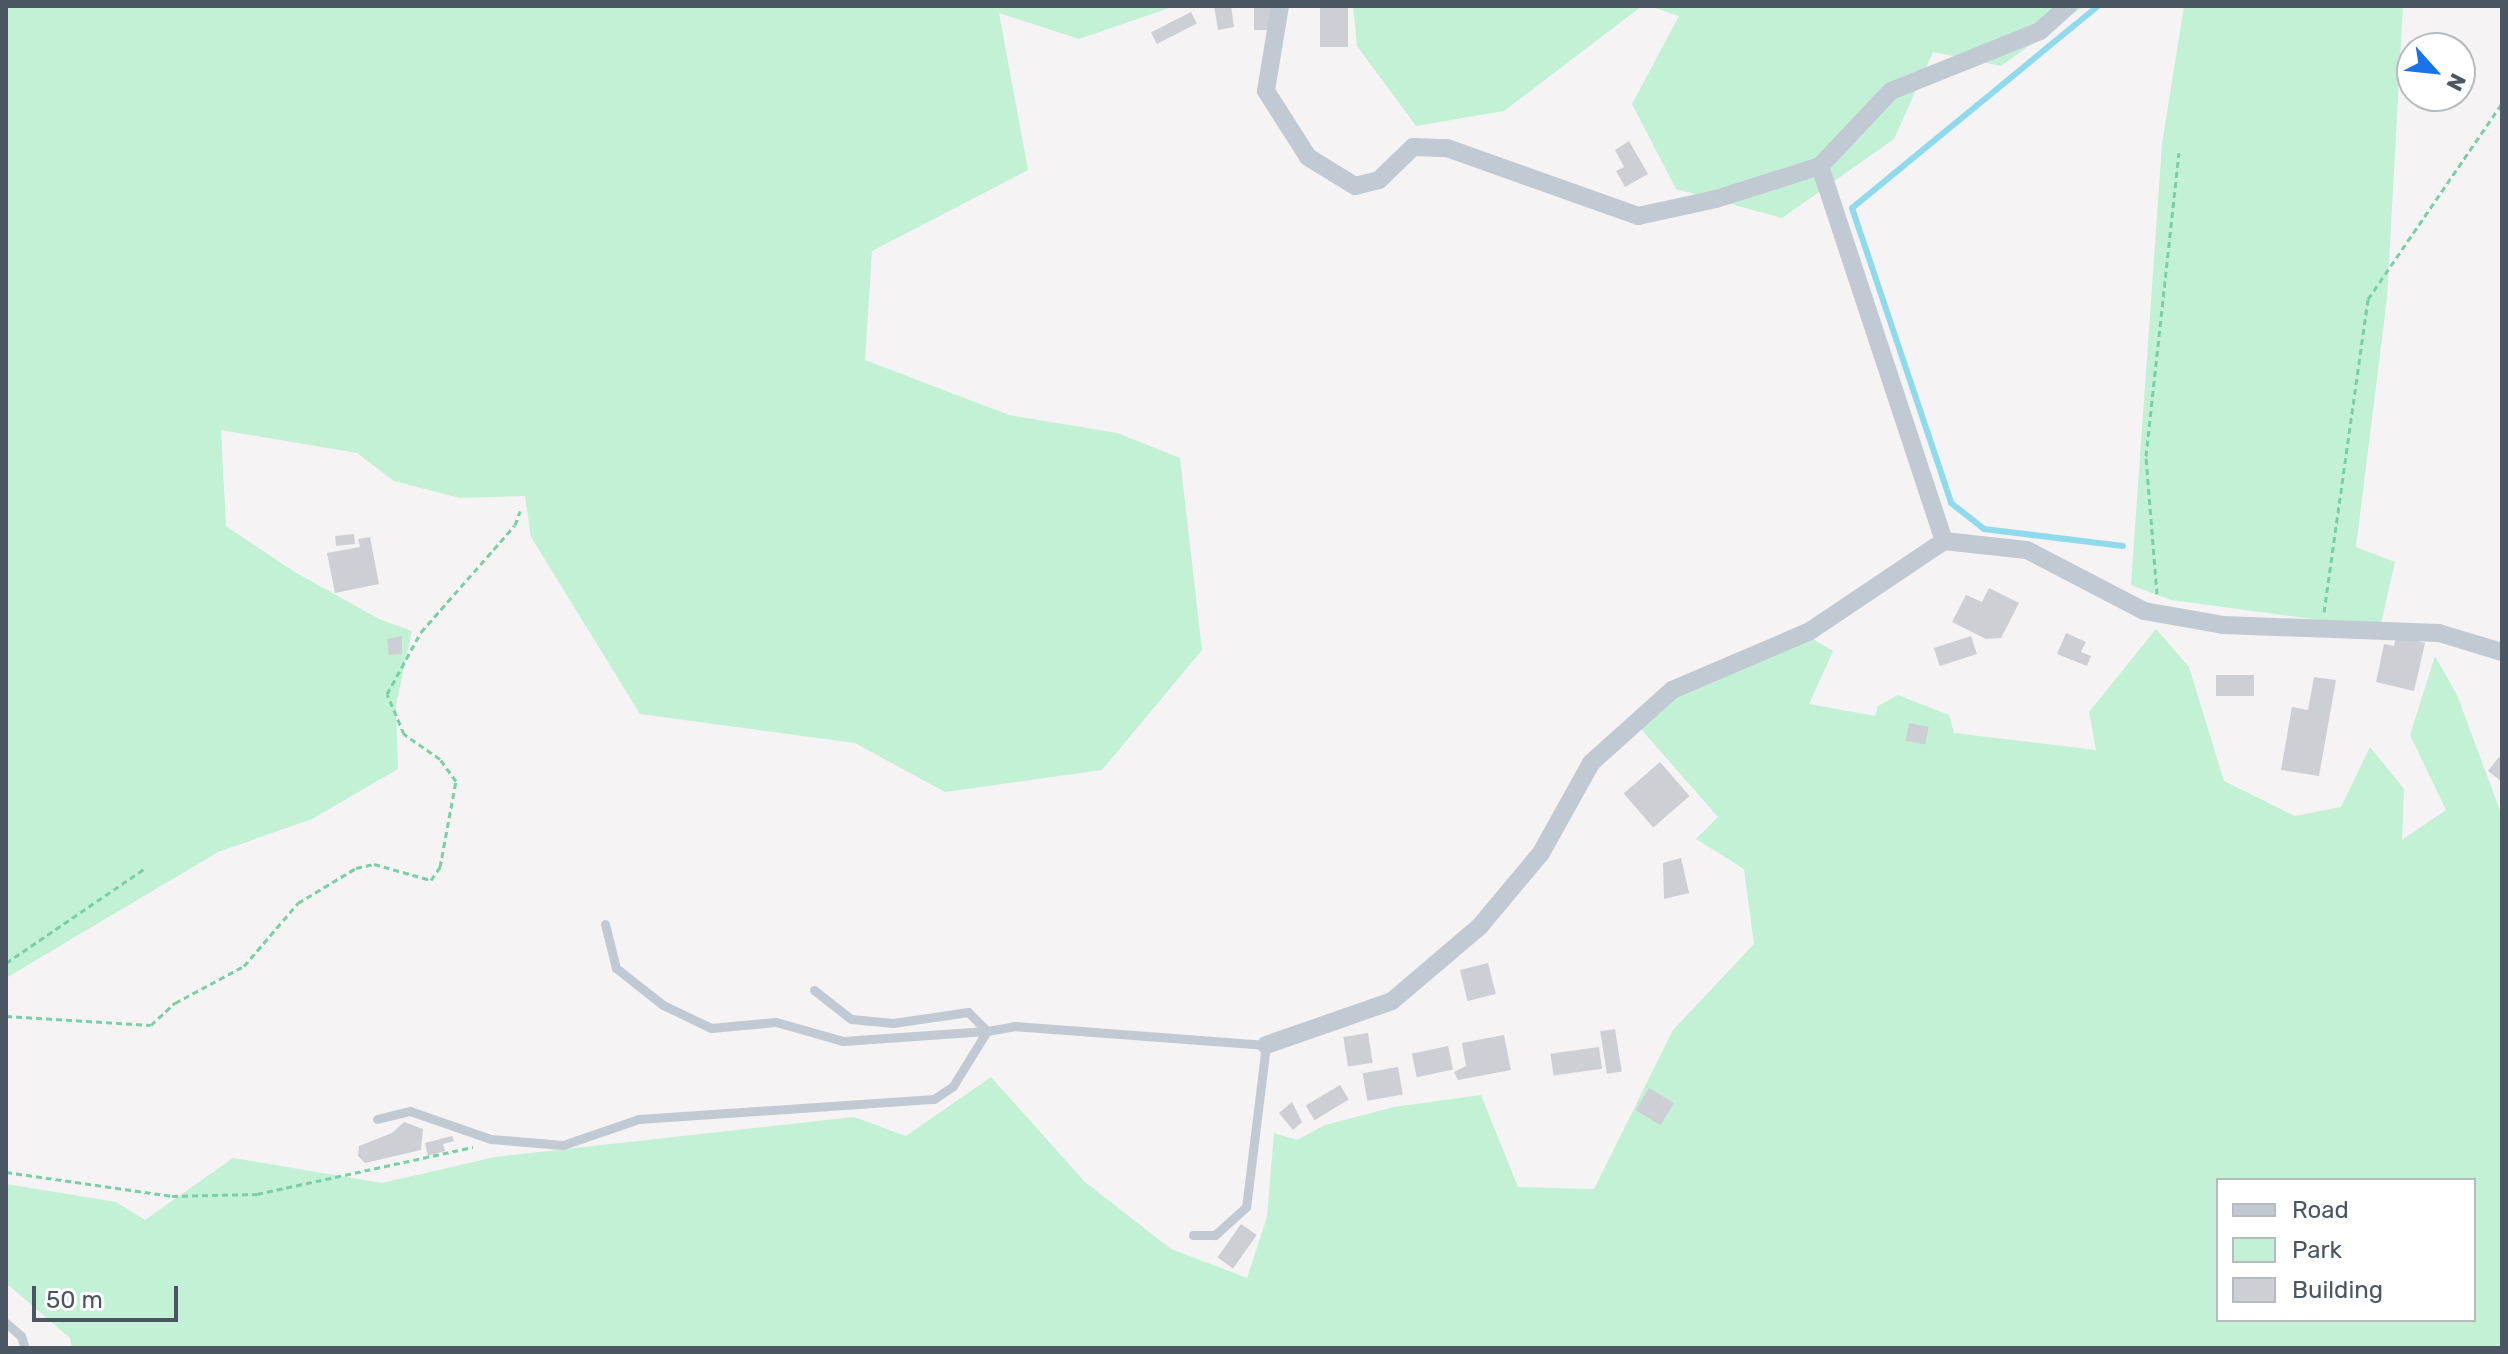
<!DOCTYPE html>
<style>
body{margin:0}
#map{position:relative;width:2508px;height:1354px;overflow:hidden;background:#f5f3f3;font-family:Rubik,sans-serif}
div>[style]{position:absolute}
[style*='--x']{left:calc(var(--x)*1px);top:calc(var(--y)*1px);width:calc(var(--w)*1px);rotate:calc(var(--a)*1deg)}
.green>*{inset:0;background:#c3f1d5}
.stream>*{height:6px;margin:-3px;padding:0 3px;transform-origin:3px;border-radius:3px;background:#90daee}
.building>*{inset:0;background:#cdcfd5;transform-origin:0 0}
.path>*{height:3px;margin-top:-1.5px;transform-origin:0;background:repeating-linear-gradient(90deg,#7ad0a6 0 6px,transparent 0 10px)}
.service>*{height:9px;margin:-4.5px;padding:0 4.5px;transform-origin:4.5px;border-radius:4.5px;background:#c1cad2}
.minor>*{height:18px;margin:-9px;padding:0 9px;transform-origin:9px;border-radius:9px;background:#c1cad2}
span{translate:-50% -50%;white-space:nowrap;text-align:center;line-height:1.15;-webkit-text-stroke:6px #fff;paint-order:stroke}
.frame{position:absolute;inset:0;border:8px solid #4a5661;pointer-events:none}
.legend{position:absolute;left:2216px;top:1178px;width:260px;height:144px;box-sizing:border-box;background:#fff;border:2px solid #b7bbc0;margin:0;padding:10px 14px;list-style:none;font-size:24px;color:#4a5661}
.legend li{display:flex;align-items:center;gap:16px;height:40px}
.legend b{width:40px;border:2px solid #b7bbc0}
.north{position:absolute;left:2396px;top:32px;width:80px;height:80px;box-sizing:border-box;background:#fff;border:2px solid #b7bbc0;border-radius:50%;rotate:117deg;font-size:22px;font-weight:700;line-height:32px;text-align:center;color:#4a5661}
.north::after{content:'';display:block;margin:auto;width:28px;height:36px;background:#1a73e8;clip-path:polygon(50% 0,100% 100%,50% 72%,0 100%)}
.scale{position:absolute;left:32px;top:1286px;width:146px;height:36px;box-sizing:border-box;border:4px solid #4a5661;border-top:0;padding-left:10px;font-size:24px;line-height:28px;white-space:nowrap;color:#4a5661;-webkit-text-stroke:6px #fff;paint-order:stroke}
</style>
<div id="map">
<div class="green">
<div style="clip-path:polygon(6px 6px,1175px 6px,1079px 39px,999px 13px,1028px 170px,872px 251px,865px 360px,1009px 415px,1117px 433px,1180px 458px,1202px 650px,1102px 770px,945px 792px,855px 743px,640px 714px,531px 537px,525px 496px,460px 498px,394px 481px,357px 453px,221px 430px,226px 526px,293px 571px,379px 619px,412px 631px,396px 705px,398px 769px,312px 819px,218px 852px,6px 978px)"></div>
<div style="clip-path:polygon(1353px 6px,1642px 6px,1504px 111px,1416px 126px,1357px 46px)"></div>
<div style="clip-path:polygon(1649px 6px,2084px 6px,2001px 66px,1933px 52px,1894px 139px,1782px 218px,1676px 189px,1632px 104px,1679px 16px)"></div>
<div style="clip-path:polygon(2184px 6px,2403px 6px,2387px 298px,2356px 547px,2395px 562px,2380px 628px,2171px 600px,2131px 585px,2162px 144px)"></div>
<div style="clip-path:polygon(evenodd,2156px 629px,2189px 667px,2224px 781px,2295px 816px,2341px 807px,2370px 747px,2404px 789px,2402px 840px,2446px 810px,2410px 735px,2435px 656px,2457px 695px,2502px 816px,2502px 1348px,72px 1348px,70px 1338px,6px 1283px,6px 1184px,116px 1202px,145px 1220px,233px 1158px,382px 1183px,495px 1157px,854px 1117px,906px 1136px,991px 1077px,1085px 1182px,1171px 1249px,1247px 1278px,1267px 1217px,1274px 1133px,1297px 1140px,1325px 1125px,1394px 1107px,1481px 1095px,1518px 1187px,1594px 1189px,1673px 1030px,1754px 944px,1744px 869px,1696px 839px,1718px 817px,1640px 728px,1674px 697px,1811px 638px,1833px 651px,1809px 704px,1875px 716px,1878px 706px,1898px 695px,1949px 715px,1954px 733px,2096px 750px,2089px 712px,2156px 629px,2218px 1180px,2474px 1180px,2474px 1320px,2218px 1320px,2218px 1180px)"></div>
</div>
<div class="stream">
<div style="--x:2098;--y:6;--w:318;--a:140.6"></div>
<div style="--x:1852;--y:208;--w:311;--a:71.4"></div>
<div style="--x:1951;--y:503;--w:42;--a:38.2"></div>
<div style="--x:1984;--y:529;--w:140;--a:7"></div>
</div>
<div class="building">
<div style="clip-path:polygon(1214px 6px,1231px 6px,1234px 27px,1218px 30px)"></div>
<div style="left:1254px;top:6px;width:17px;height:24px"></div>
<div style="left:1320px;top:6px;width:28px;height:41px"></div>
<div style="left:1191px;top:12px;width:13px;height:45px;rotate:63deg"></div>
<div style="clip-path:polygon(1629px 141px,1648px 174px,1625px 187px,1616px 171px,1624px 167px,1615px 150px)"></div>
<div style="left:354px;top:534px;width:10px;height:19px;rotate:84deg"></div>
<div style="clip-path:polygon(370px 537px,379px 584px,335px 593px,327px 553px,360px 547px,358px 539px)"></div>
<div style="clip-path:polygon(1989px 588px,2019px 603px,2001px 638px,1986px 639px,1952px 622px,1966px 595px,1982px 602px)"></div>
<div style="clip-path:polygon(2066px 633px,2086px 642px,2081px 652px,2091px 656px,2087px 666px,2057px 654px)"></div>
<div style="clip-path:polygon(402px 636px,402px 654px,389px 655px,387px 639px)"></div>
<div style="left:1971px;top:636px;width:19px;height:39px;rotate:72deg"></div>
<div style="clip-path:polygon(2396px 636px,2425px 643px,2414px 691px,2376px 682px,2384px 644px,2394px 646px)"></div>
<div style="left:2216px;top:675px;width:38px;height:21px"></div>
<div style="clip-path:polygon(2314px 677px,2336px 680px,2319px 776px,2281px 770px,2292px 707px,2308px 710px)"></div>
<div style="left:1909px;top:723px;width:20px;height:18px;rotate:11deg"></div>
<div style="clip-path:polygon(2499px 757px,2502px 759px,2502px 782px,2488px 771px)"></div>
<div style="left:1660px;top:762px;width:45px;height:48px;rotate:49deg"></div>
<div style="clip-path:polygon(1681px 858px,1689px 893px,1664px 899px,1663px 863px)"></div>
<div style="left:1488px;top:963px;width:32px;height:29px;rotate:76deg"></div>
<div style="left:1615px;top:1029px;width:43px;height:15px;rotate:81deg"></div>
<div style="left:1368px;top:1033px;width:30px;height:25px;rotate:81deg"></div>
<div style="clip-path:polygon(1504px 1035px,1511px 1070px,1458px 1080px,1454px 1072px,1466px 1066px,1462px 1043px)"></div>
<div style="left:1448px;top:1046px;width:24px;height:37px;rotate:78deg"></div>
<div style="left:1599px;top:1047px;width:22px;height:49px;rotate:82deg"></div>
<div style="left:1398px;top:1067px;width:28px;height:36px;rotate:80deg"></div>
<div style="left:1340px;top:1085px;width:17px;height:40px;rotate:59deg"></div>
<div style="left:1649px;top:1088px;width:29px;height:26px;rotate:31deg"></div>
<div style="clip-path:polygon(1292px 1102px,1302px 1122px,1293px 1130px,1279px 1113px)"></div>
<div style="clip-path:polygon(404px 1122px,423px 1129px,421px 1150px,365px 1163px,358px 1156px,359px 1146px,392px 1133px)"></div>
<div style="clip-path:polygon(452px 1136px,454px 1141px,443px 1144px,445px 1151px,428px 1156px,425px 1143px)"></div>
<div style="left:1241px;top:1224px;width:19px;height:41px;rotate:35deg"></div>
</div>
<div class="path">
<div style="--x:2157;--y:594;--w:138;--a:-94.6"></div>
<div style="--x:2146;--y:456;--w:305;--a:-83.8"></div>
<div style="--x:2324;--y:612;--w:316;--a:-82"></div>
<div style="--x:2368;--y:299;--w:237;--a:-55.6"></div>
<div style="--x:6;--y:963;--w:167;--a:-34.3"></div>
<div style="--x:6;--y:1016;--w:145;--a:3.6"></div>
<div style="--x:151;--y:1025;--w:33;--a:-43"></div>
<div style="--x:175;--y:1003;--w:78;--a:-28.2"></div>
<div style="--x:244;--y:966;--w:83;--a:-49.4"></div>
<div style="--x:298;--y:903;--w:68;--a:-31.1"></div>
<div style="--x:356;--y:868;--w:18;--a:-13"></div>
<div style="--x:374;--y:864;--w:59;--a:15.7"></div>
<div style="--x:431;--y:880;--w:16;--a:-55"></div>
<div style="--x:440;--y:867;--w:87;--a:-79.5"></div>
<div style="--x:456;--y:781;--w:27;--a:-126"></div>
<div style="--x:440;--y:759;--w:44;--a:-145.2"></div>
<div style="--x:404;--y:734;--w:43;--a:-113"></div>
<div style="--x:387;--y:694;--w:71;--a:-61.3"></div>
<div style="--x:421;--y:632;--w:142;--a:-48.7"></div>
<div style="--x:515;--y:525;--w:15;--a:-70"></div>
<div style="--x:6;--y:1172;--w:168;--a:8.2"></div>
<div style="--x:172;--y:1196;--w:85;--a:-1.3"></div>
<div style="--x:257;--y:1194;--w:221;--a:-12.3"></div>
</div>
<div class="service">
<div style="--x:605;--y:924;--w:45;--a:76"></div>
<div style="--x:616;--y:968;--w:60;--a:38.2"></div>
<div style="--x:663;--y:1005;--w:53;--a:25.6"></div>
<div style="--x:711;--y:1028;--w:65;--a:-5.3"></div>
<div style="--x:776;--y:1022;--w:70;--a:15.8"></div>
<div style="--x:843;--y:1041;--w:144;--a:-4"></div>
<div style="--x:814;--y:990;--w:47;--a:38.1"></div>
<div style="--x:851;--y:1019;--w:42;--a:5.4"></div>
<div style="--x:893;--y:1023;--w:76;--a:-8.3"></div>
<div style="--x:968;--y:1012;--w:27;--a:45"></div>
<div style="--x:377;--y:1119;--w:34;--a:-14"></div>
<div style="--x:410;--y:1111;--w:86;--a:19.1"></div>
<div style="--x:491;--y:1139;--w:72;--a:4.8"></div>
<div style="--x:563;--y:1145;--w:80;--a:-18.9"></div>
<div style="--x:639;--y:1119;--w:296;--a:-3.9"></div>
<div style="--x:934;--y:1099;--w:23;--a:-34"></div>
<div style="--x:953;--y:1086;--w:65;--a:-58.3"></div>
<div style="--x:987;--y:1031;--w:27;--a:-10"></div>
<div style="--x:1014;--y:1026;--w:253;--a:4.3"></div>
<div style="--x:1266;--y:1045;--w:163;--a:97"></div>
<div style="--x:1246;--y:1207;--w:42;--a:137.9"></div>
<div style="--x:1215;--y:1235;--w:22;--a:180"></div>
<div style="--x:6;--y:1323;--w:20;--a:41"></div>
<div style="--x:21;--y:1336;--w:13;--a:72"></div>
</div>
<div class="minor">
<div style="--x:1280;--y:6;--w:86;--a:99.4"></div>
<div style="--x:1266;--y:91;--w:78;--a:57.5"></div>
<div style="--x:1308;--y:157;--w:55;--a:31.7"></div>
<div style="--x:1355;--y:186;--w:25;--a:-14"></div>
<div style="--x:1379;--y:180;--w:47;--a:-44.1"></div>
<div style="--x:1413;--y:147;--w:34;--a:2"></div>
<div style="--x:1447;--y:148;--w:203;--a:19.6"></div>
<div style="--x:1638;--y:216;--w:80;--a:-12.3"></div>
<div style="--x:1716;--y:199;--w:109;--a:-17.6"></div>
<div style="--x:1944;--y:541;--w:395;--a:-108.3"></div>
<div style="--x:1820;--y:166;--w:103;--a:-46.6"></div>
<div style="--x:1891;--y:91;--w:161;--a:-21.9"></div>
<div style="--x:2040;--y:31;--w:38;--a:-42"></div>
<div style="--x:1266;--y:1045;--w:133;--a:-19.2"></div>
<div style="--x:1392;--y:1001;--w:116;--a:-40.4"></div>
<div style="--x:1480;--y:926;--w:95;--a:-50.1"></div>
<div style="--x:1541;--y:853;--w:103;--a:-60.9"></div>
<div style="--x:1591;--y:763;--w:109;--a:-42"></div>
<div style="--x:1672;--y:690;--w:150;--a:-23.1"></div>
<div style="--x:1810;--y:631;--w:161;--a:-33.9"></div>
<div style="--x:1944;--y:541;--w:83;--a:6.2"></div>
<div style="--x:2027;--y:550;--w:132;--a:27.5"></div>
<div style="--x:2144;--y:611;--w:80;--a:10"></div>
<div style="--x:2223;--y:625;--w:216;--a:2.1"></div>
<div style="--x:2439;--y:633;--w:66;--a:16.8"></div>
</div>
<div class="frame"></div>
<ul class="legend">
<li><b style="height:10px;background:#c1cad2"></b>Road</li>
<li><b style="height:22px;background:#c3f1d5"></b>Park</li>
<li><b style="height:22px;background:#cdcfd5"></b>Building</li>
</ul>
<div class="north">N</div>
<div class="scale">50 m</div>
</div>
